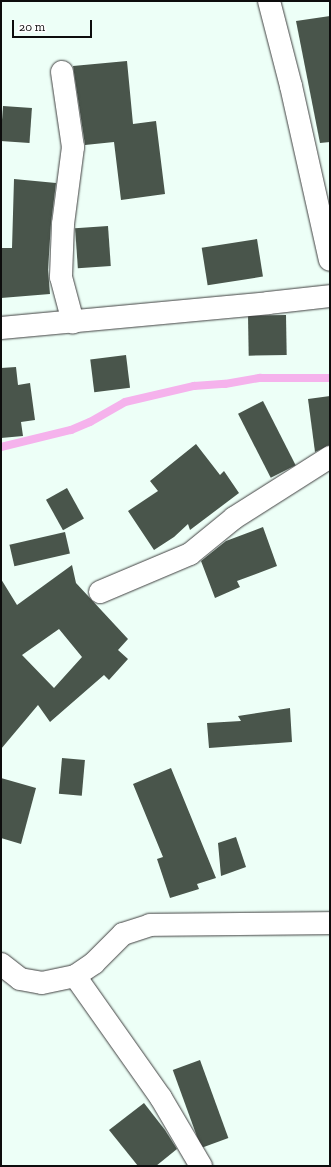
<!DOCTYPE html>
<style>
body{margin:0}
#map{position:relative;width:331px;height:1167px;overflow:hidden;background:#edfff7;font-family:"Zilla Slab",serif}
div>[style]{position:absolute}
[style*='--x']{left:calc(var(--x)*1px);top:calc(var(--y)*1px);width:calc(var(--w)*1px);rotate:calc(var(--a)*1deg)}
.stream>*{height:8px;margin:-4px;padding:0 4px;transform-origin:4px;border-radius:4px;background:#f5b2ec}
.building>*{inset:0;background:#49554b;transform-origin:0 0}
.roads{filter:drop-shadow(0 0 1px #404040) drop-shadow(0 0 1px #404040)}
.minor>*{height:22px;margin:-11px;padding:0 11px;transform-origin:11px;border-radius:11px;background:#fff}
span{translate:-50% -50%;white-space:nowrap;text-align:center;line-height:1.15;-webkit-text-stroke:4px #fff;paint-order:stroke}
.frame{position:absolute;inset:0;border:2px solid #0d0d0d;pointer-events:none}
.scale{position:absolute;left:12px;top:20px;width:80px;height:18px;box-sizing:border-box;border:2px solid #0d0d0d;border-top:0;padding-left:5px;font-size:12px;line-height:14px;white-space:nowrap;color:#0d0d0d;-webkit-text-stroke:3px #fff;paint-order:stroke}
</style>
<div id="map">
<div class="stream">
<div style="--x:1;--y:447;--w:72;--a:-13.7"></div>
<div style="--x:71;--y:430;--w:21;--a:-23"></div>
<div style="--x:90;--y:422;--w:40;--a:-29.7"></div>
<div style="--x:125;--y:402;--w:71;--a:-13.1"></div>
<div style="--x:194;--y:386;--w:31;--a:-4"></div>
<div style="--x:225;--y:384;--w:36;--a:-10"></div>
<div style="--x:260;--y:378;--w:70;--a:0"></div>
</div>
<div class="building">
<div style="clip-path:polygon(330px 16px,330px 142px,320px 143px,296px 21px)"></div>
<div style="clip-path:polygon(127px 61px,133px 124px,156px 121px,165px 194px,121px 200px,114px 142px,85px 145px,73px 66px)"></div>
<div style="left:3px;top:106px;width:29px;height:35px;rotate:4deg"></div>
<div style="clip-path:polygon(14px 179px,56px 183px,51px 223px,48px 270px,50px 294px,1px 298px,1px 248px,12px 248px)"></div>
<div style="left:108px;top:226px;width:40px;height:33px;rotate:86deg"></div>
<div style="left:257px;top:239px;width:38px;height:56px;rotate:81deg"></div>
<div style="left:286px;top:315px;width:40px;height:38px;rotate:89deg"></div>
<div style="left:126px;top:355px;width:33px;height:36px;rotate:83deg"></div>
<div style="clip-path:polygon(16px 367px,18px 385px,30px 383px,35px 420px,21px 422px,23px 436px,1px 438px,1px 368px)"></div>
<div style="clip-path:polygon(330px 396px,330px 445px,315px 452px,308px 399px)"></div>
<div style="left:263px;top:401px;width:72px;height:28px;rotate:63deg"></div>
<div style="clip-path:polygon(196px 444px,220px 475px,224px 471px,239px 493px,190px 530px,188px 524px,174px 537px,154px 550px,128px 511px,158px 491px,150px 481px)"></div>
<div style="left:67px;top:488px;width:35px;height:24px;rotate:61deg"></div>
<div style="clip-path:polygon(263px 527px,277px 566px,237px 581px,240px 587px,215px 598px,201px 561px,226px 541px)"></div>
<div style="left:65px;top:532px;width:22px;height:57px;rotate:77deg"></div>
<div style="clip-path:polygon(evenodd,72px 565px,76px 583px,128px 639px,118px 650px,128px 659px,109px 680px,104px 675px,50px 722px,38px 705px,1px 749px,1px 579px,17px 605px,72px 565px,59px 629px,82px 657px,54px 688px,22px 655px,59px 629px)"></div>
<div style="clip-path:polygon(290px 708px,292px 742px,209px 748px,207px 723px,241px 721px,238px 716px)"></div>
<div style="left:62px;top:758px;width:23px;height:36px;rotate:5deg"></div>
<div style="clip-path:polygon(171px 768px,216px 878px,197px 884px,199px 889px,170px 898px,157px 859px,163px 857px,133px 784px)"></div>
<div style="clip-path:polygon(1px 778px,36px 788px,21px 844px,1px 838px)"></div>
<div style="clip-path:polygon(236px 837px,246px 867px,221px 876px,218px 843px)"></div>
<div style="left:200px;top:1060px;width:83px;height:29px;rotate:70deg"></div>
<div style="clip-path:polygon(144px 1103px,165px 1130px,177px 1149px,156px 1166px,138px 1166px,109px 1130px)"></div>
</div>
<div class="roads">
<div class="minor">
<div style="--x:269;--y:1;--w:88;--a:75.5"></div>
<div style="--x:291;--y:86;--w:178;--a:77.4"></div>
<div style="--x:62;--y:72;--w:76;--a:81.7"></div>
<div style="--x:73;--y:147;--w:78;--a:97.4"></div>
<div style="--x:63;--y:224;--w:53;--a:92.2"></div>
<div style="--x:61;--y:277;--w:47;--a:75.1"></div>
<div style="--x:1;--y:328;--w:268;--a:-5.3"></div>
<div style="--x:268;--y:303;--w:62;--a:-6.4"></div>
<div style="--x:100;--y:592;--w:98;--a:-22.9"></div>
<div style="--x:190;--y:554;--w:57;--a:-39.3"></div>
<div style="--x:234;--y:518;--w:114;--a:-32.4"></div>
<div style="--x:1;--y:964;--w:24;--a:38"></div>
<div style="--x:20;--y:979;--w:22;--a:10"></div>
<div style="--x:42;--y:983;--w:34;--a:-12"></div>
<div style="--x:75;--y:976;--w:23;--a:-34"></div>
<div style="--x:94;--y:963;--w:41;--a:-45"></div>
<div style="--x:123;--y:934;--w:28;--a:-18"></div>
<div style="--x:150;--y:925;--w:180;--a:-0.6"></div>
<div style="--x:75;--y:976;--w:149;--a:54.8"></div>
<div style="--x:161;--y:1098;--w:79;--a:59.5"></div>
</div>
</div>
<div class="frame"></div>
<div class="scale">20 m</div>
</div>
